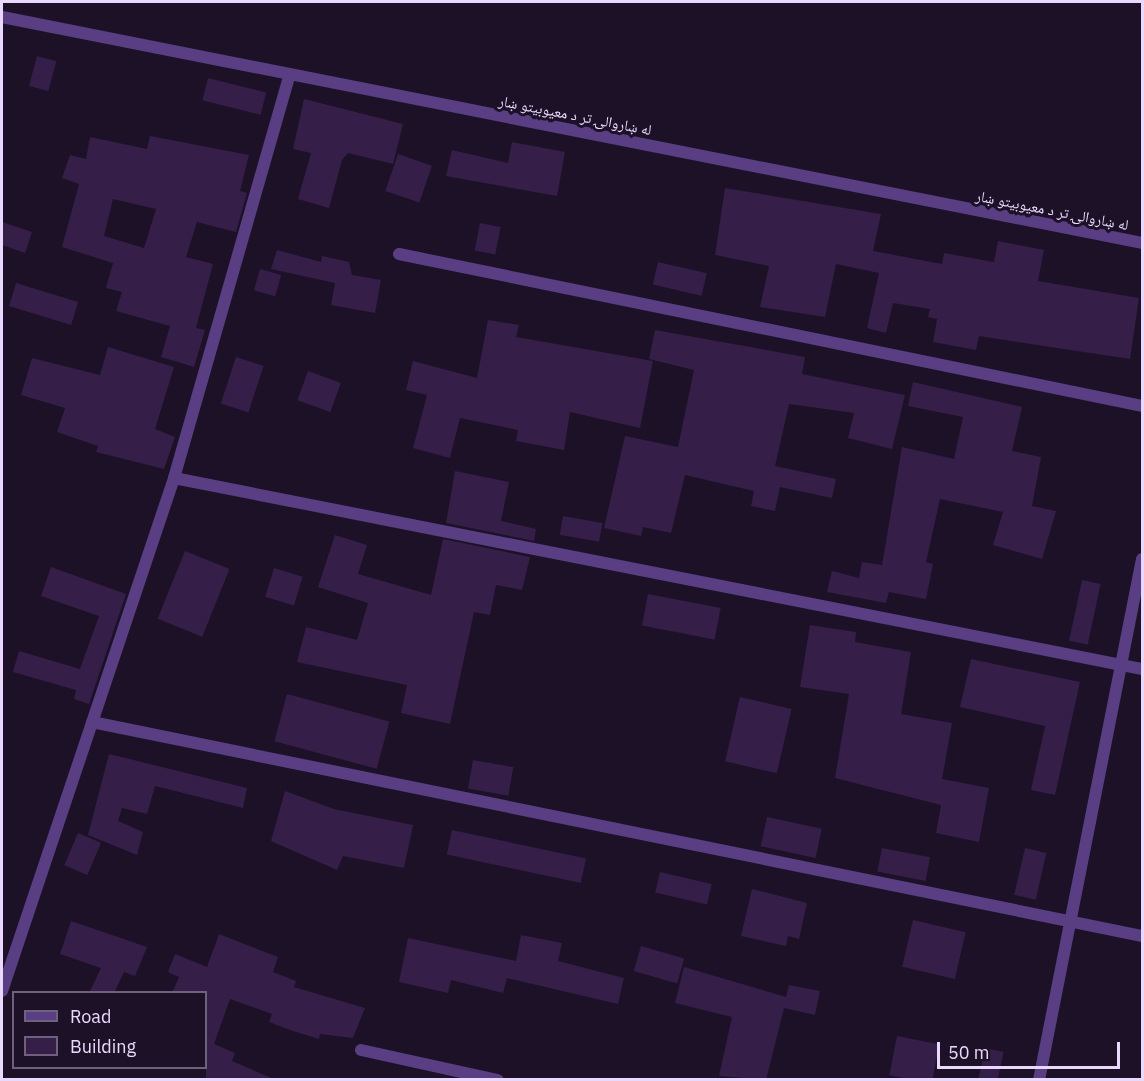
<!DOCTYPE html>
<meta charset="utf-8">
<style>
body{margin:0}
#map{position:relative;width:1144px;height:1081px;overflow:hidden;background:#1d1128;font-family:"IBM Plex Sans","Noto Naskh Arabic",sans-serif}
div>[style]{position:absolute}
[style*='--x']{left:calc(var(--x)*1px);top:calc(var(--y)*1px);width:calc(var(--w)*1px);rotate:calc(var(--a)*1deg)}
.building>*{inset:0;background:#351e48;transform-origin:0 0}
.minor>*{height:12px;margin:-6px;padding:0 6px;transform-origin:6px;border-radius:6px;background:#593e84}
.tertiary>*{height:12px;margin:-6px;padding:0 6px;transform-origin:6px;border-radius:6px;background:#593e84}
span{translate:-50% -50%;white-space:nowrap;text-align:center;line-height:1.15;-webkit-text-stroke:6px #1d1128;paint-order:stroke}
.street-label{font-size:15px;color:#ead9fd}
.frame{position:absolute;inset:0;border:3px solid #ead9fd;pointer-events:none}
.legend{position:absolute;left:12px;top:991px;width:195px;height:78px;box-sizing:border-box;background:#1d1128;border:2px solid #6f617d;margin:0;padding:8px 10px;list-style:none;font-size:18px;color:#ead9fd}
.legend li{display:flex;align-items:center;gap:12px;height:30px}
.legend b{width:30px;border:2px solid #6f617d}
.scale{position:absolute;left:937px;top:1042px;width:183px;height:27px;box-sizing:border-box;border:3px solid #ead9fd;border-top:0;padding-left:8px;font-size:18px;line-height:21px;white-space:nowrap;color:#ead9fd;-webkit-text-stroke:4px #1d1128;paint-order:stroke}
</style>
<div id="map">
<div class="building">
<div style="left:37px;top:56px;width:20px;height:31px;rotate:15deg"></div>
<div style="left:208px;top:78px;width:60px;height:23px;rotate:14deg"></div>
<div style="clip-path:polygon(304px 99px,403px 124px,393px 164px,348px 153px,342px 160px,329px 208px,298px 199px,311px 153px,293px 149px)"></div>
<div style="clip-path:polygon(evenodd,150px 136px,249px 155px,240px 191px,247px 193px,236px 232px,197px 222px,186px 257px,213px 264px,196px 328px,205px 330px,194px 367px,161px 357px,170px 326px,116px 311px,122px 292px,106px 288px,113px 263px,62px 247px,79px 184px,62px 178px,70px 155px,86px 159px,90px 137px,147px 149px,150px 136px,113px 199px,156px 209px,144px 248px,104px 236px,113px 199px)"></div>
<div style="clip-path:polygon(512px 142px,565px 152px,557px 196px,446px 176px,452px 150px,508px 163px)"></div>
<div style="left:398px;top:154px;width:36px;height:39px;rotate:19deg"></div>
<div style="clip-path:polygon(725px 188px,881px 214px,873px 251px,942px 264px,944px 253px,994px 262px,998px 241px,1044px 250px,1038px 281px,1139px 298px,1130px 359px,979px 336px,976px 350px,933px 342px,937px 319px,928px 317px,930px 309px,893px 303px,886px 333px,867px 328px,879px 273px,836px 264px,825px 317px,760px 307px,769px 266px,715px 255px)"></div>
<div style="clip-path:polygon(2px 222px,32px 232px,25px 253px,2px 245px)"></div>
<div style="left:480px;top:223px;width:21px;height:28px;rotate:11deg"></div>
<div style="clip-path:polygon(277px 250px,321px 262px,322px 256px,349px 262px,352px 275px,381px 280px,375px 313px,331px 305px,335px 283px,271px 269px)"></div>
<div style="left:658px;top:262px;width:50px;height:23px;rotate:13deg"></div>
<div style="left:260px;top:269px;width:22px;height:22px;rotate:16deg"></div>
<div style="left:16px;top:283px;width:65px;height:24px;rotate:17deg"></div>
<div style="clip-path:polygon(488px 320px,519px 325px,516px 337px,653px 361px,640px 428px,570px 412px,564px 450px,516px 441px,518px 430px,460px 418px,450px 458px,413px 448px,427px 395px,406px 390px,413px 361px,477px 378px)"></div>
<div style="clip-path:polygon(655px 330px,805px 357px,802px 374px,905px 395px,892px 449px,848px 438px,854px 413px,789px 404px,775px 466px,836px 479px,832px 498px,780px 487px,775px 511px,751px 506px,754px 491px,685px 475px,671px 533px,643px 527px,641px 536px,604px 528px,625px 436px,678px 447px,694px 370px,649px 359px)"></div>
<div style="clip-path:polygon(108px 347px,174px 367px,155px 429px,175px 437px,164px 469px,96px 452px,98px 446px,57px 432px,65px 408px,21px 395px,32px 358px,100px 375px)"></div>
<div style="left:236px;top:357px;width:29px;height:49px;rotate:18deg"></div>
<div style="left:308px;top:371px;width:35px;height:31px;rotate:20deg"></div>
<div style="clip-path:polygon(913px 382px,1022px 407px,1012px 451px,1041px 457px,1032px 506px,1056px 511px,1042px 559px,993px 545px,1003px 512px,940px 499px,926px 562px,933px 564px,926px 599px,889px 592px,886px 603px,827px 592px,832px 571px,859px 578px,862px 562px,882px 565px,902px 447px,954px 459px,963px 417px,908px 406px)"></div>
<div style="clip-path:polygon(455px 471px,509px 482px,501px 521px,536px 529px,534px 541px,446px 523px)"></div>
<div style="left:563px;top:516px;width:40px;height:19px;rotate:10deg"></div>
<div style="clip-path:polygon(335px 535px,367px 545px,358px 574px,431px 595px,443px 539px,530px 557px,522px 590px,496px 585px,490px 615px,474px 612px,450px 724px,401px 713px,407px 685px,297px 662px,306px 627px,357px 640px,368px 603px,318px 587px)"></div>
<div style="left:185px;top:551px;width:48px;height:73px;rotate:22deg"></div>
<div style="clip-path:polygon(51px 567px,126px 594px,89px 704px,74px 699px,76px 690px,13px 672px,19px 651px,80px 669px,99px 616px,41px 596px)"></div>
<div style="left:274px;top:568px;width:30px;height:30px;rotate:17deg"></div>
<div style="left:1082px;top:580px;width:19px;height:62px;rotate:12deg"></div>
<div style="left:648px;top:594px;width:74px;height:32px;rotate:11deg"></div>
<div style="clip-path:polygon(810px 625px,856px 632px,855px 642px,911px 652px,901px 714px,952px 723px,942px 779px,989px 788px,979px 842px,936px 833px,941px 805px,835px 778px,849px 694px,800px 687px)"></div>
<div style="clip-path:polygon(971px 659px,1080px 682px,1055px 795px,1031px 790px,1045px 726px,960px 707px)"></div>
<div style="left:287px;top:694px;width:106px;height:49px;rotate:15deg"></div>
<div style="left:740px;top:697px;width:53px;height:66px;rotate:13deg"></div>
<div style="clip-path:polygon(109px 754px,247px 788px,243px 808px,155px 786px,147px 814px,122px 808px,118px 821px,143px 832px,137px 855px,88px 835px)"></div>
<div style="left:473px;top:760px;width:41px;height:29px;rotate:10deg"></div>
<div style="clip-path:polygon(285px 791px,334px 809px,413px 825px,404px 868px,343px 856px,337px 870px,271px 841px)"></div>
<div style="left:767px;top:817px;width:56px;height:30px;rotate:12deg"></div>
<div style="left:452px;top:830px;width:137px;height:25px;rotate:12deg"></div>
<div style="left:78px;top:833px;width:25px;height:35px;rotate:23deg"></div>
<div style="left:882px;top:848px;width:49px;height:24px;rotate:11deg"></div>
<div style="left:1025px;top:848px;width:22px;height:48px;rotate:13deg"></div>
<div style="left:660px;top:872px;width:53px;height:21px;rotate:13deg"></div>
<div style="clip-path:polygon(752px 889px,807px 903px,799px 939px,788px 936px,786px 946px,741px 936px)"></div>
<div style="left:913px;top:920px;width:54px;height:48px;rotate:13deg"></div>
<div style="clip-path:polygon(71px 921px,147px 947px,135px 976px,124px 972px,114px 993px,89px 993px,101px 968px,60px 954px)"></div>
<div style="clip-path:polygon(219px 934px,278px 957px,273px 972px,296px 981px,294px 987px,365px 1008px,353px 1038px,320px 1034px,319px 1039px,293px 1031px,269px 1022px,272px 1014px,230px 999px,214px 1044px,235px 1053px,232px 1061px,276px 1080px,206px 1080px,206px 993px,172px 993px,179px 977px,168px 972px,175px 954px,207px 967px)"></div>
<div style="clip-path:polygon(521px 935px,562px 943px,558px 961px,624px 978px,618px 1004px,507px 978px,503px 993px,451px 980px,448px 993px,399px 982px,408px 938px,516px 961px)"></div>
<div style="left:641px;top:946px;width:45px;height:26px;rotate:16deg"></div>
<div style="clip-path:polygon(684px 967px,786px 997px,789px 985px,820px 991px,815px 1015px,784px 1008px,766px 1080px,719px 1076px,732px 1017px,675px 1003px)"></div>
<div style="left:897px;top:1036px;width:43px;height:40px;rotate:11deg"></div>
<div style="left:985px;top:1048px;width:19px;height:33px;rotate:12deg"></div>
</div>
<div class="minor">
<div style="--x:399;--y:254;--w:758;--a:11.56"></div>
<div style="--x:174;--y:478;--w:987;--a:11.16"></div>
<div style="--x:92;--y:722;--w:1072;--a:11.52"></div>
<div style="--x:2;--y:991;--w:541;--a:-71.46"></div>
<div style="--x:174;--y:478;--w:420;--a:-74"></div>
<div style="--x:361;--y:1050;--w:140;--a:12.4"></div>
<div style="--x:1039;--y:1080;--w:531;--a:-78.82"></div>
</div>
<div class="tertiary">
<div style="--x:2;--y:17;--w:1162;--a:11.21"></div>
</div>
<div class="street-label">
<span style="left:575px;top:115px;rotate:11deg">له ښاروالۍ تر د معیوبیتو ښار</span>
<span style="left:1052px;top:210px;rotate:11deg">له ښاروالۍ تر د معیوبیتو ښار</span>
</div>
<div class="frame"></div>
<ul class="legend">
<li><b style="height:8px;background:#593e84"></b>Road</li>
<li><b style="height:16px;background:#351e48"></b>Building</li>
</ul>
<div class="scale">50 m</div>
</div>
